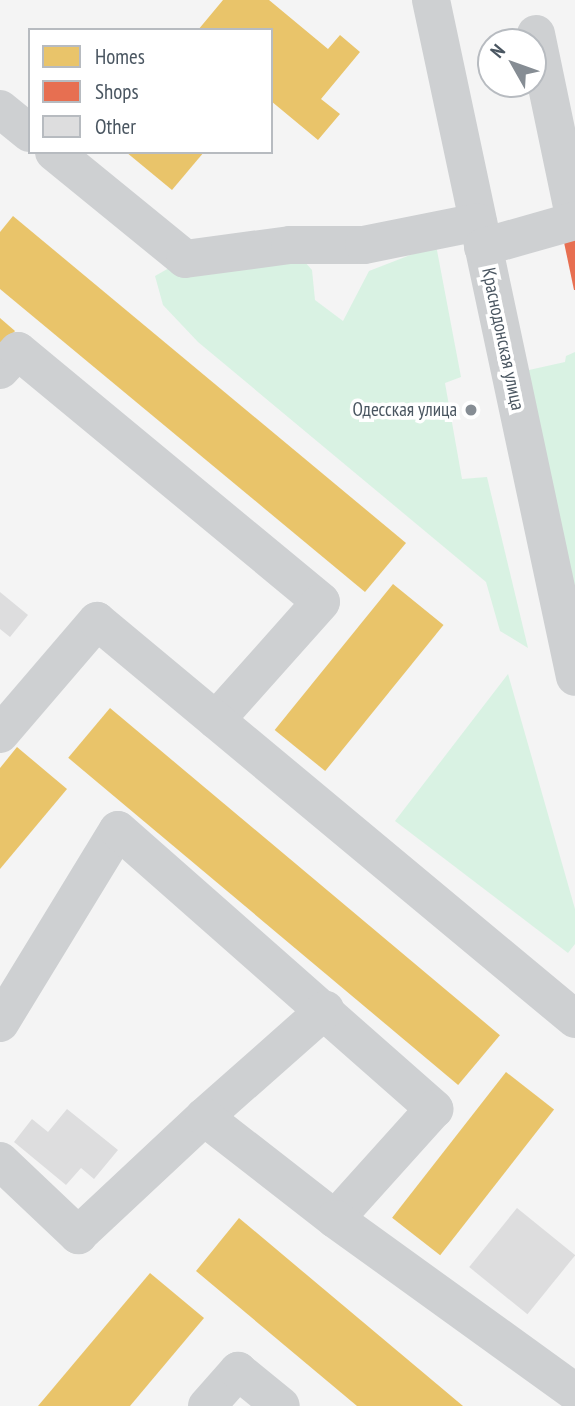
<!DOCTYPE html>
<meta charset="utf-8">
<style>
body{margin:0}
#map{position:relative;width:575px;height:1406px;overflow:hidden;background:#f4f4f4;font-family:"PT Sans Narrow",sans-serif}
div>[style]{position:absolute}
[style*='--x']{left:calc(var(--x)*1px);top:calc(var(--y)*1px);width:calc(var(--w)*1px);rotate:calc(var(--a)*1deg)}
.green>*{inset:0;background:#d9f2e3}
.homes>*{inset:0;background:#e9c46a;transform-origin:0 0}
.shops>*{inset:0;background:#e76f51}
.building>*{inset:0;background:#ddddde;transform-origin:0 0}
.minor>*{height:38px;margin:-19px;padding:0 19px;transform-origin:19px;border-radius:19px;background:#ced0d2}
.dots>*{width:19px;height:19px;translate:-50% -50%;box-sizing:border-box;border:4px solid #fff;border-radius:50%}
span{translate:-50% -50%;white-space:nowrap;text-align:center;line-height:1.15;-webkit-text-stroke:7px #fff;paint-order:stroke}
.street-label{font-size:19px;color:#4a5661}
.poi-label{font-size:19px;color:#4a5661}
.right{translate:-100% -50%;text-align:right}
.legend{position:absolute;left:28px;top:28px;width:245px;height:126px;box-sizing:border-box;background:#fff;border:2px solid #b7bbc0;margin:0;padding:9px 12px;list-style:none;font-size:21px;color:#4a5661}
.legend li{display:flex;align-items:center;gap:14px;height:35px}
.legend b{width:35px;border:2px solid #b7bbc0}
.north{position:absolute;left:477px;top:28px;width:70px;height:70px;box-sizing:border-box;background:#fff;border:2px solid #b7bbc0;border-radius:50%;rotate:310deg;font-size:19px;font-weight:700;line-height:28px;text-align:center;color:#4a5661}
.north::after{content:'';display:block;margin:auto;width:24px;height:32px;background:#868d94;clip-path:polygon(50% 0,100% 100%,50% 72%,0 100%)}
</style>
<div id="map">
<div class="green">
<div style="clip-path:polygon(290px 245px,312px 270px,315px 300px,343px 321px,369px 271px,436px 245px,461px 377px,445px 383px,462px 479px,487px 477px,528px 648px,500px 631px,486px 582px,198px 342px,163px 305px,155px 276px,185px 259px)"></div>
<div style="clip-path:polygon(575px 352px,575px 677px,511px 374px,565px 362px,566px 356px)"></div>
<div style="clip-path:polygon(508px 674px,575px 909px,575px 944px,568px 953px,395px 821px)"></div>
</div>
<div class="homes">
<div style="clip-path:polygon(223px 0,269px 0,328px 49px,340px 35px,360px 52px,321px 99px,340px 114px,318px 140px,271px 101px,271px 30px,198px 30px)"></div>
<div style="clip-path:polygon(126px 152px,204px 152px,172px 190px)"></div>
<div style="clip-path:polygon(13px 216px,406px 543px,365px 592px,0 289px,0 232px)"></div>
<div style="clip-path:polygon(0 318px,15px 331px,0 349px)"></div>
<div style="left:393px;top:584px;width:65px;height:188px;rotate:39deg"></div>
<div style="left:110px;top:708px;width:509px;height:65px;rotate:40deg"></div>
<div style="clip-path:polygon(17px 747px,67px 789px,0 869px,0 768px)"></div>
<div style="left:506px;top:1072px;width:61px;height:185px;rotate:38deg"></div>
<div style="clip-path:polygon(239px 1218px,463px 1406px,357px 1406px,196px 1271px)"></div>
<div style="clip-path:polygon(150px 1273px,204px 1318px,130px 1406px,38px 1406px)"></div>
</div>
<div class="shops">
<div style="clip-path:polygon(575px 225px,575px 290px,574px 290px,561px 228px)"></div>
</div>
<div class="building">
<div style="clip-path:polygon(0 592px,28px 615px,10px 637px,0 629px)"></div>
<div style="clip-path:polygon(67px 1109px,118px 1150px,94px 1179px,81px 1168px,66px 1185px,14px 1142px,32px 1119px,48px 1132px)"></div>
<div style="left:517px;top:1208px;width:75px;height:76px;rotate:39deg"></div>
</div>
<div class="minor">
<div style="--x:431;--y:0;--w:692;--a:77.99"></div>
<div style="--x:536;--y:34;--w:190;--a:78.2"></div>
<div style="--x:0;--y:109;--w:38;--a:39"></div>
<div style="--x:54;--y:152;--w:169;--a:39.2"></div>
<div style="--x:185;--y:259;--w:106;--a:-7.6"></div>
<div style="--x:290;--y:245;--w:74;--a:0"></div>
<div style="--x:364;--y:245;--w:116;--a:-11.4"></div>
<div style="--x:483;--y:247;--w:96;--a:-15.8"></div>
<div style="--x:0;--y:370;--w:26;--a:-47"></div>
<div style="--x:18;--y:351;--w:393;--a:39.6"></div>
<div style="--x:321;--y:602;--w:158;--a:131.7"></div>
<div style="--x:0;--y:734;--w:149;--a:-49.4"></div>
<div style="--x:97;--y:621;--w:622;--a:39.78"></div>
<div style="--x:0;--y:1023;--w:226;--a:-58.6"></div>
<div style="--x:118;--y:830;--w:422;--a:41.4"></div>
<div style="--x:434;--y:1109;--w:148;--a:132"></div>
<div style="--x:204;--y:1117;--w:162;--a:-41.5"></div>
<div style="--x:0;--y:1161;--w:108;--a:43.5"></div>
<div style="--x:78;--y:1235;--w:173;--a:-43.1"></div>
<div style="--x:204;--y:1117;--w:166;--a:37.9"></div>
<div style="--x:335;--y:1219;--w:296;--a:35.8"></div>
<div style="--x:207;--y:1406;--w:47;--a:-48.5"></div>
<div style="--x:238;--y:1371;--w:55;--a:39.1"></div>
</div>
<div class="dots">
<div style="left:471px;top:410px;background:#868d94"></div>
</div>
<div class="street-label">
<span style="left:503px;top:339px;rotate:78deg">Краснодонская улица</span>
</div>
<div class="poi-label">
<span class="right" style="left:457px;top:410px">Одесская улица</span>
</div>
<ul class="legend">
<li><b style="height:19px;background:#e9c46a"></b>Homes</li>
<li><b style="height:19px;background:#e76f51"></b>Shops</li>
<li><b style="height:19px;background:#ddddde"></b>Other</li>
</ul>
<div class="north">N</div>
</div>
